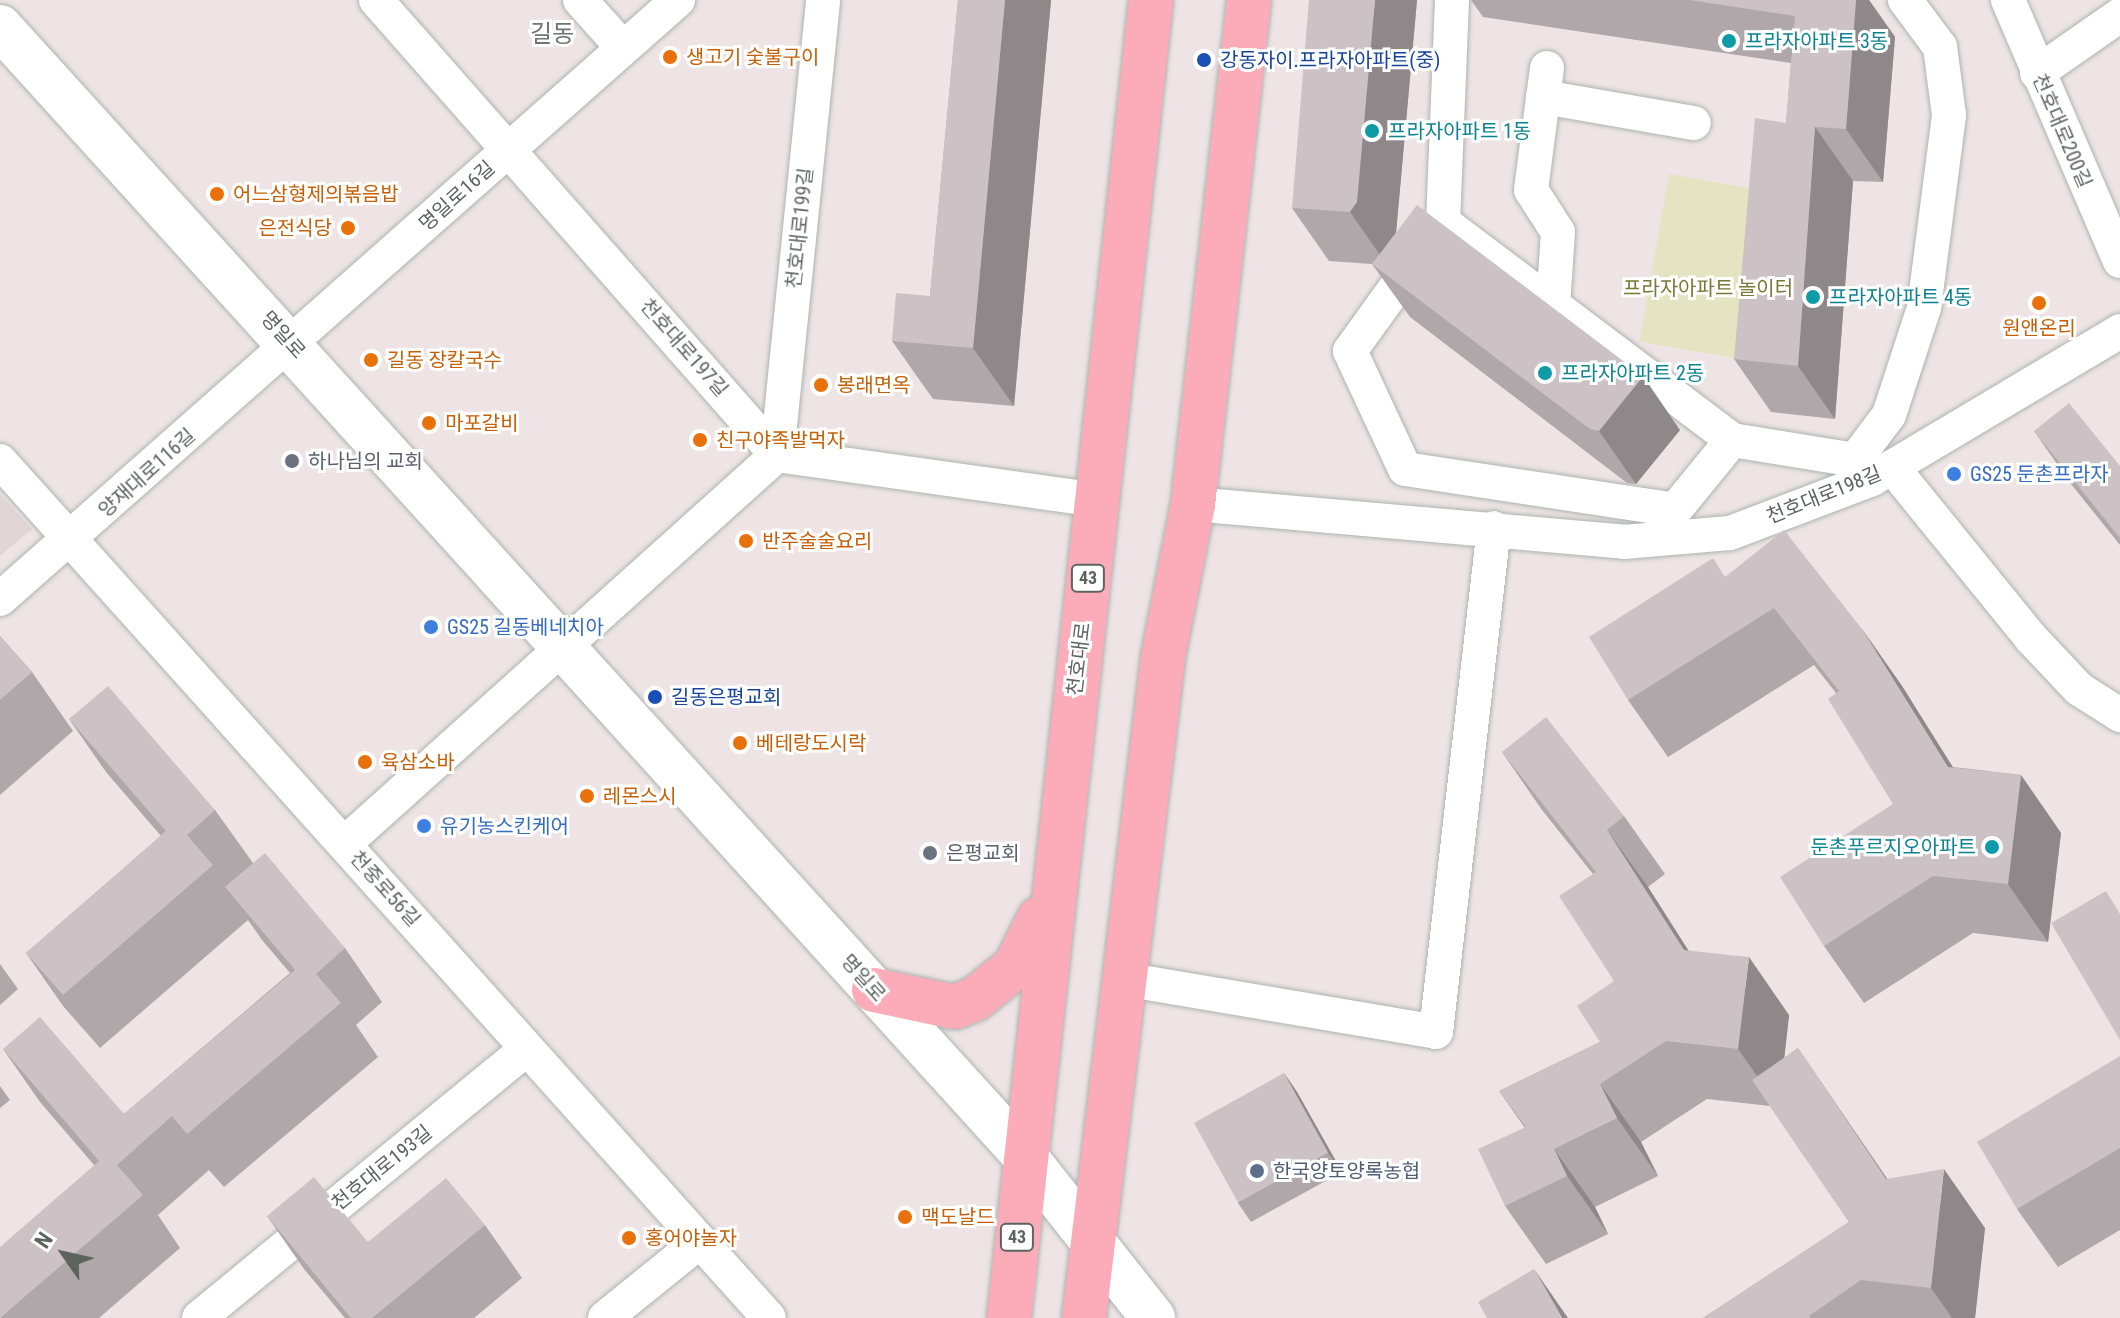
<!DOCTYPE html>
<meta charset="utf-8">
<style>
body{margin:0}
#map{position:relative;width:2120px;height:1318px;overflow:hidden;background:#eee4e6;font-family:"Roboto Condensed","Noto Sans KR",sans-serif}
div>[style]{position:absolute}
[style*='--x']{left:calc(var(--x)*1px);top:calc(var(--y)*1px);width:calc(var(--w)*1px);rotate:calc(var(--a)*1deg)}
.education>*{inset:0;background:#e1d5d7}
.green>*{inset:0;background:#e4e4c2;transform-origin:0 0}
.roads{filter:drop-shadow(0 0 2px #adb4b1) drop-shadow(0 0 2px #adb4b1)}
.street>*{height:34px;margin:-17px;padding:0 17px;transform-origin:17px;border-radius:17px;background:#fff}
.secondary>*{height:44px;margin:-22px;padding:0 22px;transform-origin:22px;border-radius:22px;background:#fff}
.primary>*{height:44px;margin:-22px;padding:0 22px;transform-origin:22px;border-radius:22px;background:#fbacb8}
.wall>*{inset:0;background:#afa7a9}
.shaded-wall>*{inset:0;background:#8f888a}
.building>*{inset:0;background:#ccc2c5;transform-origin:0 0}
.dots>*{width:22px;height:22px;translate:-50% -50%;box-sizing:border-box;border:4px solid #fff;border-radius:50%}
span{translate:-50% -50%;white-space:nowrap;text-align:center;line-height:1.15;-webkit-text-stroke:6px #fff;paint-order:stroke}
.shield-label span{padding:2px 6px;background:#fff;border:2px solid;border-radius:6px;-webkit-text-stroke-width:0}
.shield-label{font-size:18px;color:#5c6460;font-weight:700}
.culture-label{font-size:20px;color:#0d838f}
.left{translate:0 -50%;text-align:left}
.right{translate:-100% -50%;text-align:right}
.food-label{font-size:20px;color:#c56008}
.transit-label{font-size:20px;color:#164399}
.street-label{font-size:20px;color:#5c6460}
.park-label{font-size:20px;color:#777936}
.worship-label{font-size:20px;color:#5b616d}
.shop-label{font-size:20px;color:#366cbe}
.service-label{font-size:20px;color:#4e5e75}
.quarter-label{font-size:24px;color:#6d7672}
.north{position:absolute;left:24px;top:1214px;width:80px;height:80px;-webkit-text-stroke:6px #fff;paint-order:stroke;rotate:304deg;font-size:22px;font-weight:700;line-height:32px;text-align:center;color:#5c6460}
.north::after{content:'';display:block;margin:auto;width:28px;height:36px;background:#5c6460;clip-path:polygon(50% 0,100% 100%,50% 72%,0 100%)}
</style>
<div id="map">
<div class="education">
<div style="clip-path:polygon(0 494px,32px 529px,0 556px)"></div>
</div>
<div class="green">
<div style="left:1669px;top:174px;width:107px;height:170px;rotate:10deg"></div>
</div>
<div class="roads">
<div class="street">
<div style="--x:376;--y:0;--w:606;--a:48.61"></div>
<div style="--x:777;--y:455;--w:324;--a:8"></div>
<div style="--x:580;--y:0;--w:64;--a:48.1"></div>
<div style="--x:1452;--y:0;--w:222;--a:92.3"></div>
<div style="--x:1443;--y:222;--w:159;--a:125.8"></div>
<div style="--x:1350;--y:351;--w:130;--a:65"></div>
<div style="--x:1405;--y:469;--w:273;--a:8.6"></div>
<div style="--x:1675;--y:510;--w:90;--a:-50.8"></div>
<div style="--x:2008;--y:0;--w:284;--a:66.8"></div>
<div style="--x:1547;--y:68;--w:123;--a:97.5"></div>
<div style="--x:1531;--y:190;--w:50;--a:57.3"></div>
<div style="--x:1558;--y:232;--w:73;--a:93.9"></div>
<div style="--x:2037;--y:73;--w:101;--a:-34.9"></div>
<div style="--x:1543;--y:97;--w:153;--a:9.8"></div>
<div style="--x:1443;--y:222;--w:362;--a:37"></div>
<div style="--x:1732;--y:440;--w:125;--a:9.2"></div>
<div style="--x:1855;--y:460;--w:56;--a:-52.9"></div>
<div style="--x:1889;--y:415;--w:113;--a:-71.9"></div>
<div style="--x:1924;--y:308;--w:195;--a:-82.6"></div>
<div style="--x:1949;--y:115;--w:69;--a:-97.5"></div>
<div style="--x:1940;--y:47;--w:59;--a:-126.7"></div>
<div style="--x:777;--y:455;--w:457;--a:-84.2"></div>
<div style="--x:0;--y:461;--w:1151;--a:48.1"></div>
<div style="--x:1892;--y:467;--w:219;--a:50.9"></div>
<div style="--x:2030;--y:637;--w:71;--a:46.7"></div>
<div style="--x:2079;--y:689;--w:49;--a:32.4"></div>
<div style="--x:1193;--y:504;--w:433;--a:5"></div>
<div style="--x:1624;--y:542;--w:106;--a:-4.9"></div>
<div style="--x:1730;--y:533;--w:152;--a:-20.8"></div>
<div style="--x:1872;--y:479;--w:289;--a:-30.8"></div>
<div style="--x:0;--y:599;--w:905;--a:-41.46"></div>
<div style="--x:344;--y:844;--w:582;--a:-41.94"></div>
<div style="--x:1124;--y:979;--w:316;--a:9.6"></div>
<div style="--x:1436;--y:1032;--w:507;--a:-83.44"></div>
<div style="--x:199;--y:1318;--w:424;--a:-39.4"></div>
<div style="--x:605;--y:1318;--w:122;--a:-39"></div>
</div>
<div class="secondary">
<div style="--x:0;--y:27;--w:1523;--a:47.77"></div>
<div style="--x:1024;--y:1155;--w:208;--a:51.6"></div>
</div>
<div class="primary">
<div style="--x:874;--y:990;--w:83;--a:11.9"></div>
<div style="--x:955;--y:1007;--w:22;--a:-22"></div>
<div style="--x:975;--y:999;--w:51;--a:-38.7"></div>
<div style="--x:1015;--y:967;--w:54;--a:-63.4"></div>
<div style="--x:1009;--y:1318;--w:1326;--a:-83.85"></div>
<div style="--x:1084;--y:1318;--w:666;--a:-83.18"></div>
<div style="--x:1163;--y:657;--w:156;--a:-78.9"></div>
<div style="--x:1193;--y:504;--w:507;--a:-83.66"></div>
</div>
</div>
<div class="wall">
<div style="clip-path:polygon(958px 0,1051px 0,1014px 406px,933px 399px,892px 341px,930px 296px)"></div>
<div style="clip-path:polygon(1417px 0,1396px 232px,1680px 430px,1636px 484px,1627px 483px,1410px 317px,1372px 264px,1329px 261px,1292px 208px)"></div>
<div style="clip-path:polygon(1471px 0,1869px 0,1895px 37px,1883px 182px,1853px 181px,1835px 419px,1771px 412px,1734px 359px,1786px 123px,1791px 63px,1483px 17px)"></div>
<div style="clip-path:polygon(2034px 431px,2120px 466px,2120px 545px,2071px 484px)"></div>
<div style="clip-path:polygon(1726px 576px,1862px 629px,1902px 686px,1953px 767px,2021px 775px,2061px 833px,2048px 942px,1973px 933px,1864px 1003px,1824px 946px,1893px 804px,1836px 693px,1814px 665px,1668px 757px,1628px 700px)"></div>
<div style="clip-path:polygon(0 636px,32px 672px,73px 731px,0 795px)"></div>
<div style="clip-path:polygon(69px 719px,215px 810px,253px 863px,345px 948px,382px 1002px,356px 1025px,378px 1057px,224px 1187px,209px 1170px,158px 1215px,180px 1248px,99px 1318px,0 1318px,94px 1165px,40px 1102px,3px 1049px,124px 1114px,290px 973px,262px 940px,248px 920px,100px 1048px,63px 1006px,26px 953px,161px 836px,106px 772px)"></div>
<div style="clip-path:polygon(1502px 752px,1624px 816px,1665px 874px,1648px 887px,1688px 950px,1789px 1015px,1784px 1058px,1798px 1048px,1887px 1179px,1985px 1228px,1975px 1318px,1703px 1318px,1849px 1222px,1770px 1106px,1707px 1099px,1641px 1142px,1658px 1176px,1595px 1207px,1608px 1234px,1546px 1264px,1505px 1206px,1525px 1128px,1499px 1091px,1600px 1042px,1614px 981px,1593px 874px,1542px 810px)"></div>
<div style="clip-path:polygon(0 964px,18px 989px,0 1005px)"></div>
<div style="clip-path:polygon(2120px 1056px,2120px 1230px,2058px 1267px,2017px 1209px)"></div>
<div style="clip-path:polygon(1284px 1073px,1297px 1092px,1342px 1172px,1251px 1222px,1238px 1203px)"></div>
<div style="clip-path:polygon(0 1086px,10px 1100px,0 1108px)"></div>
<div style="clip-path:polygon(267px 1216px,368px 1242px,485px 1225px,522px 1278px,474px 1318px,345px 1318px,304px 1269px)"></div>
</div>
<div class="shaded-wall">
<div style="clip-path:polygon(1005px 0,1051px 0,1014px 406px,973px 348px)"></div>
<div style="clip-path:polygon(1375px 0,1417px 0,1394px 256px,1387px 265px,1350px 212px)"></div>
<div style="clip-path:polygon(1856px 0,1869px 0,1895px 37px,1883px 182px,1846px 129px)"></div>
<div style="clip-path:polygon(1815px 127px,1853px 181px,1835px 419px,1798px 366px)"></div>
<div style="clip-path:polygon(1643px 376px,1680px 430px,1636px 484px,1599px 431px)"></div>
<div style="clip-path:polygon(1862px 629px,1902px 686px,1988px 824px,1948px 767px)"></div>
<div style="clip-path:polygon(2021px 775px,2061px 833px,2048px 942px,2008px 884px)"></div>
<div style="clip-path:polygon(1607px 830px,1648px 887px,1725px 1008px,1684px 950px)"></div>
<div style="clip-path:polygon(1749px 957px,1789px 1015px,1779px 1107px,1738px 1049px)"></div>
<div style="clip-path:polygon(1798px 1048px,1838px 1107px,1927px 1237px,1886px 1179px)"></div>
<div style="clip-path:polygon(1284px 1073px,1297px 1092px,1342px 1172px,1328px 1153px)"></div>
<div style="clip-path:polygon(1600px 1084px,1641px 1142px,1658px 1176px,1617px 1118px)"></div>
<div style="clip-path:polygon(1554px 1149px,1595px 1207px,1608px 1234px,1567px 1176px)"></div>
<div style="clip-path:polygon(1944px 1169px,1985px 1228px,1975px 1318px,1952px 1318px,1931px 1288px)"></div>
<div style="clip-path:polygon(1534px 1269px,1568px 1318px,1562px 1318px)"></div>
</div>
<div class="building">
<div style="clip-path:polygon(958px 0,1005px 0,973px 348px,892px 341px,896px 293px,930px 296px)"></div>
<div style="clip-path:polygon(1309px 0,1375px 0,1357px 202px,1350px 212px,1292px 208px)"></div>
<div style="clip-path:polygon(1689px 0,1856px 0,1846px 129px,1815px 127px,1798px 366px,1734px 359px,1755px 118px,1786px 123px,1795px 16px)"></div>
<div style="clip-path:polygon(1417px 205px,1643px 376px,1599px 431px,1590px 429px,1372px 264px)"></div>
<div style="clip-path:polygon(2069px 403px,2120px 466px,2120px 538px,2034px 431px)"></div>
<div style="clip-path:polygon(1784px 530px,1862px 629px,1948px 767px,2021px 775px,2008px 884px,1933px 876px,1824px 946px,1780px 877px,1893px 804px,1828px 699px,1839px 691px,1774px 608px,1628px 700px,1589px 637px,1713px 558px,1725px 577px)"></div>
<div style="clip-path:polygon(0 636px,32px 672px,0 700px)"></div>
<div style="clip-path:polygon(108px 686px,215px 810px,187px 835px,213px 865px,63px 995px,26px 953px,166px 831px,69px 719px)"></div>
<div style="clip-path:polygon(1546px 717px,1624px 816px,1607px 830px,1684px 950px,1749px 957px,1738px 1049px,1666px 1041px,1600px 1084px,1617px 1118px,1554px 1149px,1567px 1176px,1505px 1206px,1478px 1149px,1526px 1127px,1499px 1091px,1600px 1042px,1577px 1006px,1614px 981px,1559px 896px,1596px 872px,1502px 752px)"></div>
<div style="clip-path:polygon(265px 853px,345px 948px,316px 974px,341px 1003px,187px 1134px,172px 1116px,117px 1165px,143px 1195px,0 1318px,0 1247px,99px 1161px,3px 1049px,40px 1017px,124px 1114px,295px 970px,225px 887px)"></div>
<div style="clip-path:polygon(2106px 891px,2120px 914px,2120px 1040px,2051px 923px)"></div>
<div style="clip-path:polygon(1798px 1048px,1886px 1179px,1944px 1169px,1931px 1288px,1861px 1280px,1809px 1316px,1810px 1318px,1703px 1318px,1849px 1222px,1752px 1080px)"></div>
<div style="clip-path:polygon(2120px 1056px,2120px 1148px,2017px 1209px,1977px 1142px)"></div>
<div style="left:1284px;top:1073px;width:91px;height:103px;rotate:61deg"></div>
<div style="clip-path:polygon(314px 1177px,368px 1242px,446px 1178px,485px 1225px,372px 1318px,351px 1318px,267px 1216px)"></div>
<div style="clip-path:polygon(1534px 1269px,1562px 1318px,1487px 1318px,1478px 1302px)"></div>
</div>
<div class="dots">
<div style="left:1729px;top:41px;background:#0f9aa8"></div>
<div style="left:670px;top:57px;background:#e8710a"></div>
<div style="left:1204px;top:60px;background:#1a4fb4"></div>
<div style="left:1372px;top:131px;background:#0f9aa8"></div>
<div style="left:217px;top:194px;background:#e8710a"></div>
<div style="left:348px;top:228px;background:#e8710a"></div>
<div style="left:1813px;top:297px;background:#0f9aa8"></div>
<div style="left:2039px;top:303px;background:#e8710a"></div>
<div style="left:371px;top:360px;background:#e8710a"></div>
<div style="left:1545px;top:373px;background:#0f9aa8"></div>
<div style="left:821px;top:385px;background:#e8710a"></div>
<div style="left:429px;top:423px;background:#e8710a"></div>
<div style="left:700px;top:440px;background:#e8710a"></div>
<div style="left:292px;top:461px;background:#6b7280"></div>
<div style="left:1954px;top:474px;background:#3f7fe0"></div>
<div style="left:746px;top:541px;background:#e8710a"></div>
<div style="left:431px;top:627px;background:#3f7fe0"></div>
<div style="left:655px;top:697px;background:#1a4fb4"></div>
<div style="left:740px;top:743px;background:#e8710a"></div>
<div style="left:365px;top:762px;background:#e8710a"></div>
<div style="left:587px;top:796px;background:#e8710a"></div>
<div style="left:424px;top:826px;background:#3f7fe0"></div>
<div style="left:1992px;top:847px;background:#0f9aa8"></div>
<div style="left:930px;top:853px;background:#6b7280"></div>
<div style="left:1257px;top:1171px;background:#5c6f8a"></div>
<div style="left:905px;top:1217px;background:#e8710a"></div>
<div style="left:629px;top:1238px;background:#e8710a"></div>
</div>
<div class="shield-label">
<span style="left:1088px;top:578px">43</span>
<span style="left:1017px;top:1237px">43</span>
</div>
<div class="culture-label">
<span class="left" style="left:1745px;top:41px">프라자아파트 3동</span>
<span class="left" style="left:1388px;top:131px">프라자아파트 1동</span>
<span class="left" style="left:1829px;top:297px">프라자아파트 4동</span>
<span class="left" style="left:1561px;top:373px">프라자아파트 2동</span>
<span class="right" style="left:1976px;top:847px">둔촌푸르지오아파트</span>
</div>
<div class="food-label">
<span class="left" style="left:686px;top:57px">생고기 숯불구이</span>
<span class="left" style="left:233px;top:194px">어느삼형제의볶음밥</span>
<span class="right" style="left:332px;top:228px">은전식당</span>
<span style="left:2039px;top:328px">원앤온리</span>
<span class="left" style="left:387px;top:360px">길동 장칼국수</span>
<span class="left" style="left:837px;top:385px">봉래면옥</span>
<span class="left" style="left:445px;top:423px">마포갈비</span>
<span class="left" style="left:716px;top:440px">친구야족발먹자</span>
<span class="left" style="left:762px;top:541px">반주술술요리</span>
<span class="left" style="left:756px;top:743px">베테랑도시락</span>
<span class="left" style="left:381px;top:762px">육삼소바</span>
<span class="left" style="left:603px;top:796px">레몬스시</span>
<span class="left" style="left:921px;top:1217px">맥도날드</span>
<span class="left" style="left:645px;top:1238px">홍어야놀자</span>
</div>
<div class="transit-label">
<span class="left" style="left:1220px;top:60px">강동자이.프라자아파트(중)</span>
<span class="left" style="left:671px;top:697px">길동은평교회</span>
</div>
<div class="street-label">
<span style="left:2062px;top:131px;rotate:67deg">천호대로200길</span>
<span style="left:457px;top:196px;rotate:-42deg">명일로16길</span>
<span style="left:800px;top:228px;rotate:-84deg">천호대로199길</span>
<span style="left:283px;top:335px;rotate:48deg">명일로</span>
<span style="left:684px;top:348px;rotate:49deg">천호대로197길</span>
<span style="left:147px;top:473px;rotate:-42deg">양재대로116길</span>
<span style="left:1824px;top:495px;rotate:-22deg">천호대로198길</span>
<span style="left:1079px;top:659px;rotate:-83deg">천호대로</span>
<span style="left:385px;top:889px;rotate:48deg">천중로56길</span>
<span style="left:863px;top:978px;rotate:48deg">명일로</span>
<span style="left:382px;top:1168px;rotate:-39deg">천호대로193길</span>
</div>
<div class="park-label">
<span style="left:1708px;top:288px">프라자아파트 놀이터</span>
</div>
<div class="worship-label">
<span class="left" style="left:308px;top:461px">하나님의 교회</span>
<span class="left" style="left:946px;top:853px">은평교회</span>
</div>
<div class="shop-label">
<span class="left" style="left:1970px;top:474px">GS25 둔촌프라자</span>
<span class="left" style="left:447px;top:627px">GS25 길동베네치아</span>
<span class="left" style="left:440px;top:826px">유기농스킨케어</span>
</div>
<div class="service-label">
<span class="left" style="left:1273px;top:1171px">한국양토양록농협</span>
</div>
<div class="quarter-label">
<span style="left:552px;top:35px">길동</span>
</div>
<div class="north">N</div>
</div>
